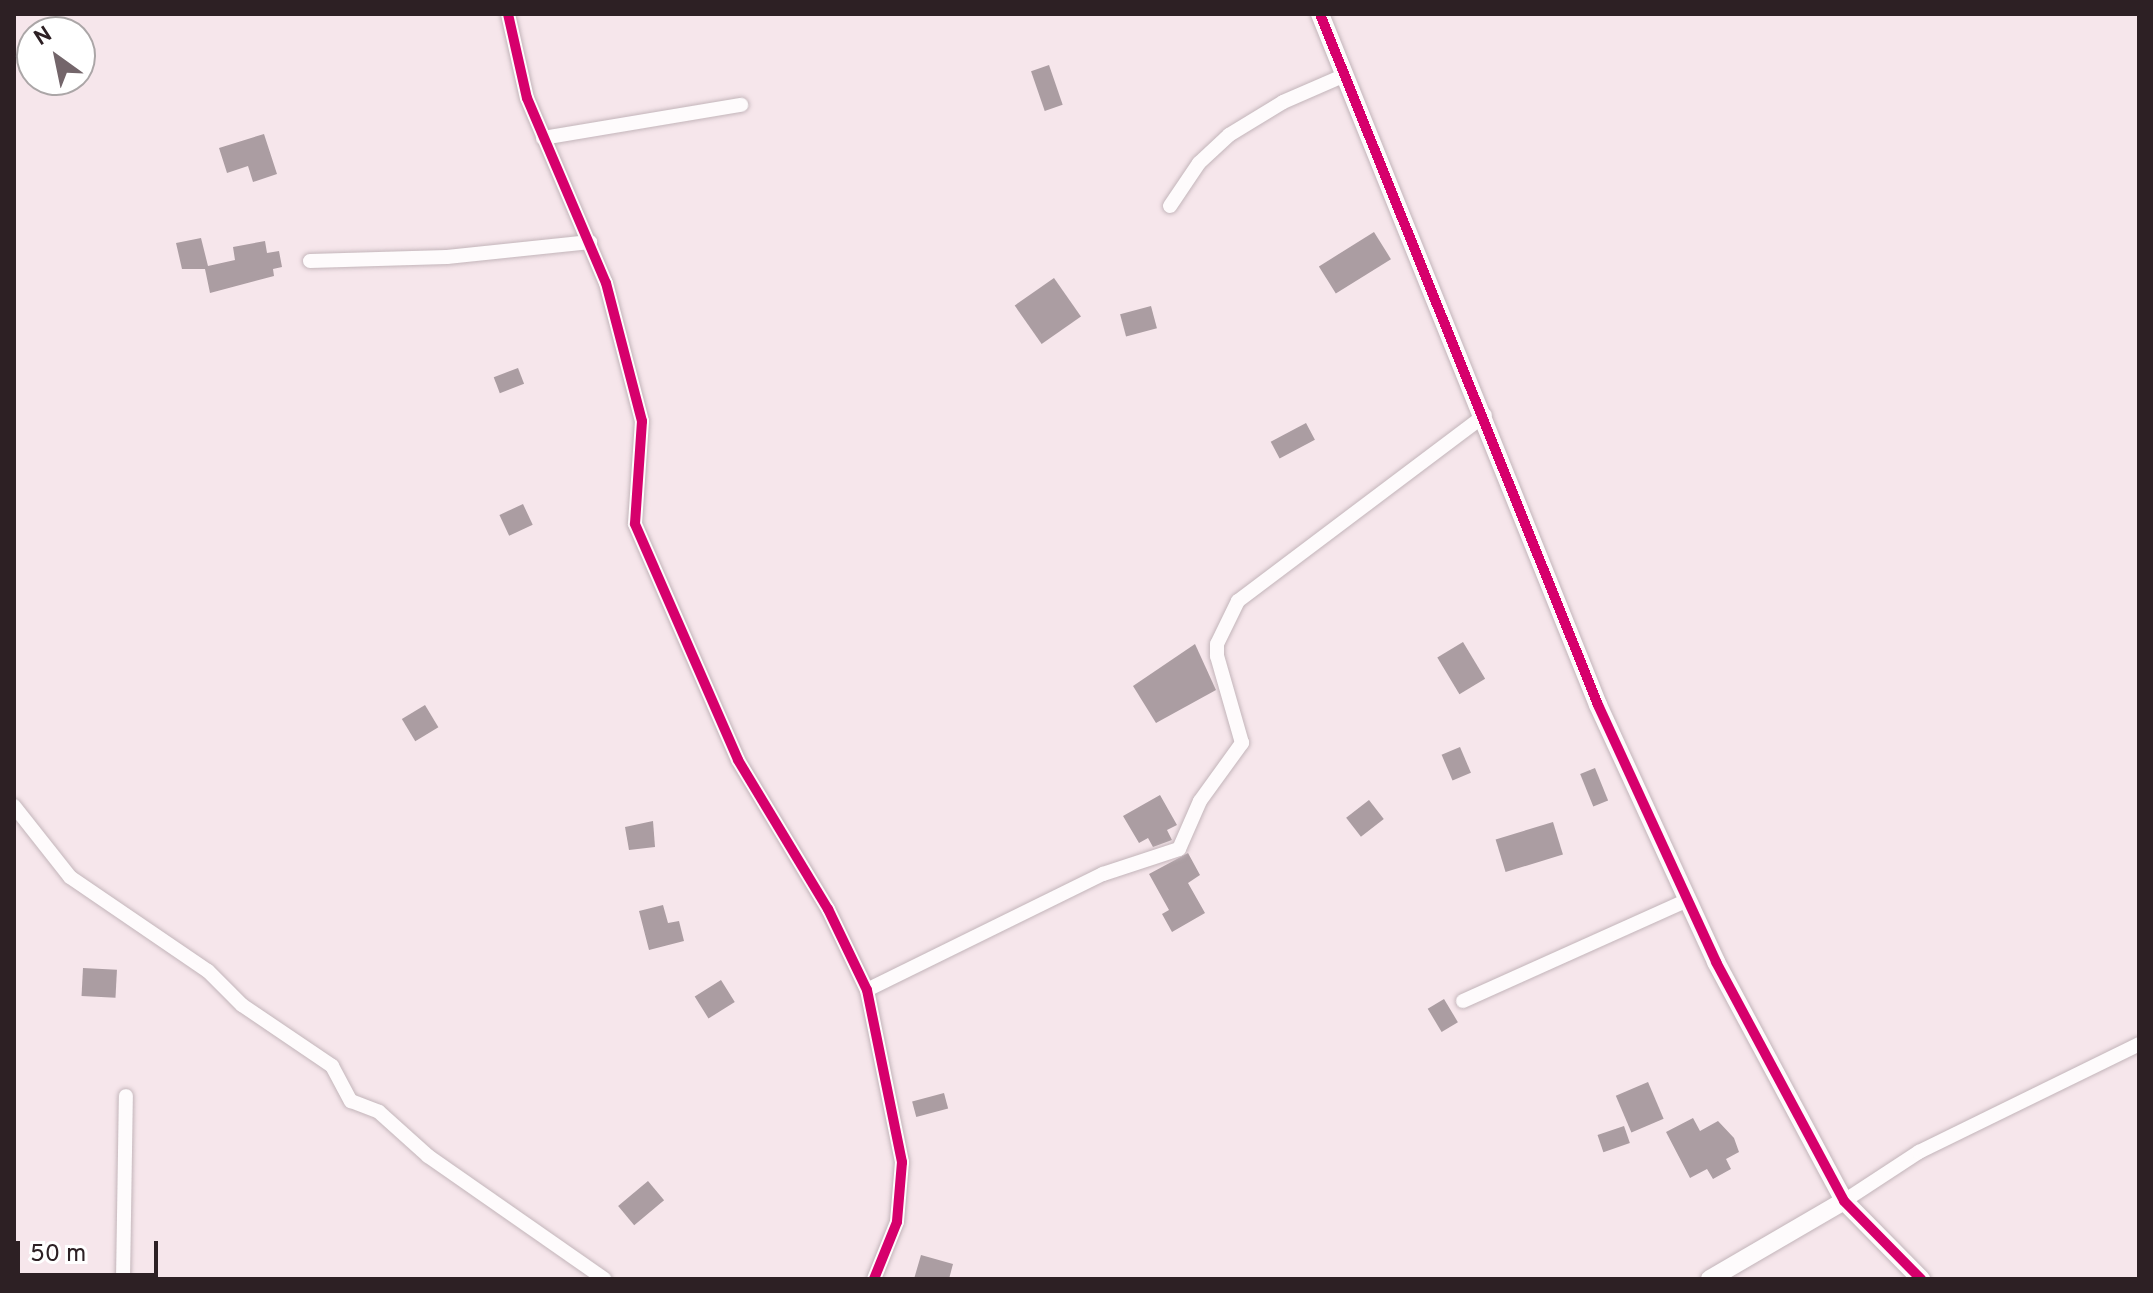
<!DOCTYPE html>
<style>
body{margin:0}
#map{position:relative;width:2153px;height:1293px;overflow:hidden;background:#f6e6eb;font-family:Overpass,sans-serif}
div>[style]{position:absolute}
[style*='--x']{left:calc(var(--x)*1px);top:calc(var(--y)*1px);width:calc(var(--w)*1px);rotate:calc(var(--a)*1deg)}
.building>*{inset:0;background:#ab9da2;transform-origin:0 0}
.roads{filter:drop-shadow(0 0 2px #c3b5ba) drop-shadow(0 0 2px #c3b5ba)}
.minor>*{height:14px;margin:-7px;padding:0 7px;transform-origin:7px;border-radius:7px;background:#fefbfc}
.tertiary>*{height:18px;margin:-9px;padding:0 9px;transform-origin:9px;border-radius:9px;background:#fefbfc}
.cycleway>*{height:10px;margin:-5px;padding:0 5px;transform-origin:5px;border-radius:5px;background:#d6006c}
span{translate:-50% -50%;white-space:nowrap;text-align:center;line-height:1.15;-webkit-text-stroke:8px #fff;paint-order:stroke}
.frame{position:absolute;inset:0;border:16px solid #2d2024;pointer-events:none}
.north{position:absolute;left:16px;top:16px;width:80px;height:80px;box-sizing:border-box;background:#fff;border:2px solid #aba6a7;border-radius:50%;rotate:327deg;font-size:22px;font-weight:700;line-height:32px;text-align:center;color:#2d2024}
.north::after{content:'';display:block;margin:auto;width:28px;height:36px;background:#73656a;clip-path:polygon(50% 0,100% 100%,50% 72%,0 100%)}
.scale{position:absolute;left:16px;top:1241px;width:142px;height:36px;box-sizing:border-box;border:4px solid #2d2024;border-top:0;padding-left:10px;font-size:24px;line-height:28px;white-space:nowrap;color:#2d2024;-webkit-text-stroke:6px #fff;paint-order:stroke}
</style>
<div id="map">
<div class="building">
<div style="left:1049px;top:65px;width:42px;height:19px;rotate:71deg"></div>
<div style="clip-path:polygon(264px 134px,277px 174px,253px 182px,248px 166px,227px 173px,219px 148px)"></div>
<div style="left:1374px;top:232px;width:32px;height:65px;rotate:58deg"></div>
<div style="clip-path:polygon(201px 238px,208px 266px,235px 260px,233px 247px,265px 241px,267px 253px,279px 251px,282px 267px,273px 269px,274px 276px,210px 293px,205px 269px,182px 269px,176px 243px)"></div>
<div style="left:1054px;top:278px;width:47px;height:48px;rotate:55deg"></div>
<div style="left:1151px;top:306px;width:23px;height:32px;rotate:75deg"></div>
<div style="left:518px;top:368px;width:17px;height:26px;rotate:69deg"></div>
<div style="left:1306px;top:423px;width:19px;height:40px;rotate:62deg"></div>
<div style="left:523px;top:504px;width:23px;height:26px;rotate:65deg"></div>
<div style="left:1463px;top:642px;width:43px;height:30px;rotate:59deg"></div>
<div style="clip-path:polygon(1195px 644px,1216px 690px,1156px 723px,1133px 686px)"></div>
<div style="left:425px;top:705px;width:26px;height:27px;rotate:59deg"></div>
<div style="left:1460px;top:747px;width:28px;height:20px;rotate:67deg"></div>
<div style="left:1595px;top:768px;width:35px;height:16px;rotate:68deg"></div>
<div style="clip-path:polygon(1160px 795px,1177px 825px,1167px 830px,1172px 840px,1153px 847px,1148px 838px,1139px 843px,1123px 816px)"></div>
<div style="left:1369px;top:800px;width:24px;height:29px;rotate:52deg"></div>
<div style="clip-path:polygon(653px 821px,655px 847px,629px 850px,625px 827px)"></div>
<div style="left:1553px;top:822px;width:34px;height:60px;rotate:73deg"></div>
<div style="clip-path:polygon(1188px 853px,1200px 875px,1188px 883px,1205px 913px,1172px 932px,1162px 914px,1169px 910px,1149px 874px)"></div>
<div style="clip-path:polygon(663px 905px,668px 923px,679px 921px,684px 941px,649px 950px,639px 911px)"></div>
<div style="left:83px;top:968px;width:34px;height:28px;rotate:3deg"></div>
<div style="left:721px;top:980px;width:26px;height:31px;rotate:58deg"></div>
<div style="left:1444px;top:999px;width:27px;height:19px;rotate:59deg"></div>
<div style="left:1648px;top:1082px;width:40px;height:35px;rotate:67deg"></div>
<div style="left:944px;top:1093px;width:16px;height:33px;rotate:75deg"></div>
<div style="clip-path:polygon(1693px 1118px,1700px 1131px,1718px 1121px,1734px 1138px,1739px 1152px,1726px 1159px,1731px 1169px,1713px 1179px,1707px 1169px,1690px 1178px,1666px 1132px)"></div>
<div style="left:1624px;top:1126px;width:18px;height:28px;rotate:71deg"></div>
<div style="left:648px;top:1181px;width:25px;height:39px;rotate:50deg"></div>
<div style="clip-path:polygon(921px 1255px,953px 1264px,949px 1279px,914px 1279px)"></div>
</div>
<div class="roads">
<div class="minor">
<div style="--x:508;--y:14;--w:86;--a:77.3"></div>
<div style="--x:527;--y:98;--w:201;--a:66.9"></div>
<div style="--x:606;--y:283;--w:143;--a:75.4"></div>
<div style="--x:642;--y:421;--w:103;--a:93.9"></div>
<div style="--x:635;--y:524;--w:257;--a:66.4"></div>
<div style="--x:738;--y:760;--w:174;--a:58.9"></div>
<div style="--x:828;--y:909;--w:90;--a:64.3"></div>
<div style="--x:867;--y:990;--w:176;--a:78.5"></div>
<div style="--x:902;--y:1162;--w:60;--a:94.8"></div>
<div style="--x:897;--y:1222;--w:61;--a:112"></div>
<div style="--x:543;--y:138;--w:201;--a:-9.5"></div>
<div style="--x:1170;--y:206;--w:52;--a:-56"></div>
<div style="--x:1199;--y:163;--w:41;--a:-43"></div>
<div style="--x:1229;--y:135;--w:63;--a:-31.4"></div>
<div style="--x:1283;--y:102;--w:68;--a:-23.5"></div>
<div style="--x:310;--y:261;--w:137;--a:-1.7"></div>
<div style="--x:447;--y:257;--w:144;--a:-6"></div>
<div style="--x:14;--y:806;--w:90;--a:51.7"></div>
<div style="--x:70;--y:877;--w:167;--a:34.3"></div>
<div style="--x:208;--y:971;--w:48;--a:45"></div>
<div style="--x:242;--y:1005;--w:109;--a:34.1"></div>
<div style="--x:332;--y:1066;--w:40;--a:62"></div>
<div style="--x:351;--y:1101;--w:30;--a:21"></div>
<div style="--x:379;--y:1112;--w:66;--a:41.9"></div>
<div style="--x:428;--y:1156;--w:215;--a:34.9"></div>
<div style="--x:867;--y:990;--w:263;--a:-26.2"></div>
<div style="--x:1103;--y:874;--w:80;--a:-18.2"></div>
<div style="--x:1179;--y:849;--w:52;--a:-66.4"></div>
<div style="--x:1200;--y:801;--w:72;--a:-54.1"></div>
<div style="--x:1242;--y:743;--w:91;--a:-106"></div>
<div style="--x:1217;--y:656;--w:12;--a:-90"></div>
<div style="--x:1217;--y:644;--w:48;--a:-64"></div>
<div style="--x:1238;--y:601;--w:309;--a:-37"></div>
<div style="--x:1463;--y:1001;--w:247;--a:-24.2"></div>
<div style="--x:1844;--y:1201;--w:90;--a:-33.2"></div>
<div style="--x:1919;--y:1152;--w:245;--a:-26.1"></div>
<div style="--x:123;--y:1279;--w:183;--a:-89.1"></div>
</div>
<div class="tertiary">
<div style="--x:1320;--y:14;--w:745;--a:68.08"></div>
<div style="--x:1598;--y:705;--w:283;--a:65.3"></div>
<div style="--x:1716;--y:962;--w:271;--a:61.8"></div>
<div style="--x:1844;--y:1201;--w:110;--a:45.4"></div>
<div style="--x:1710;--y:1279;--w:155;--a:-30.2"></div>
</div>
</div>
<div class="cycleway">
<div style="--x:508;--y:14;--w:86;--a:77.3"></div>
<div style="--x:527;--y:98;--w:201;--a:66.9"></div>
<div style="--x:606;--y:283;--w:143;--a:75.4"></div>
<div style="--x:642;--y:421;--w:103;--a:93.9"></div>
<div style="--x:635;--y:524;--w:257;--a:66.4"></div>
<div style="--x:738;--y:760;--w:174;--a:58.9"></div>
<div style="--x:828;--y:909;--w:90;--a:64.3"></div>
<div style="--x:867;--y:990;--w:176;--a:78.5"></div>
<div style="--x:902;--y:1162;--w:60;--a:94.8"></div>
<div style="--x:897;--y:1222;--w:61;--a:112"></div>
<div style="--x:1320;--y:14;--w:745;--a:68.08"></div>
<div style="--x:1598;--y:705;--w:283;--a:65.3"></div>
<div style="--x:1716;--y:962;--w:271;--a:61.8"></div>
<div style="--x:1844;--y:1201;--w:110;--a:45.4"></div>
</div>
<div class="frame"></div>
<div class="north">N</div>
<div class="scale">50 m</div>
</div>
